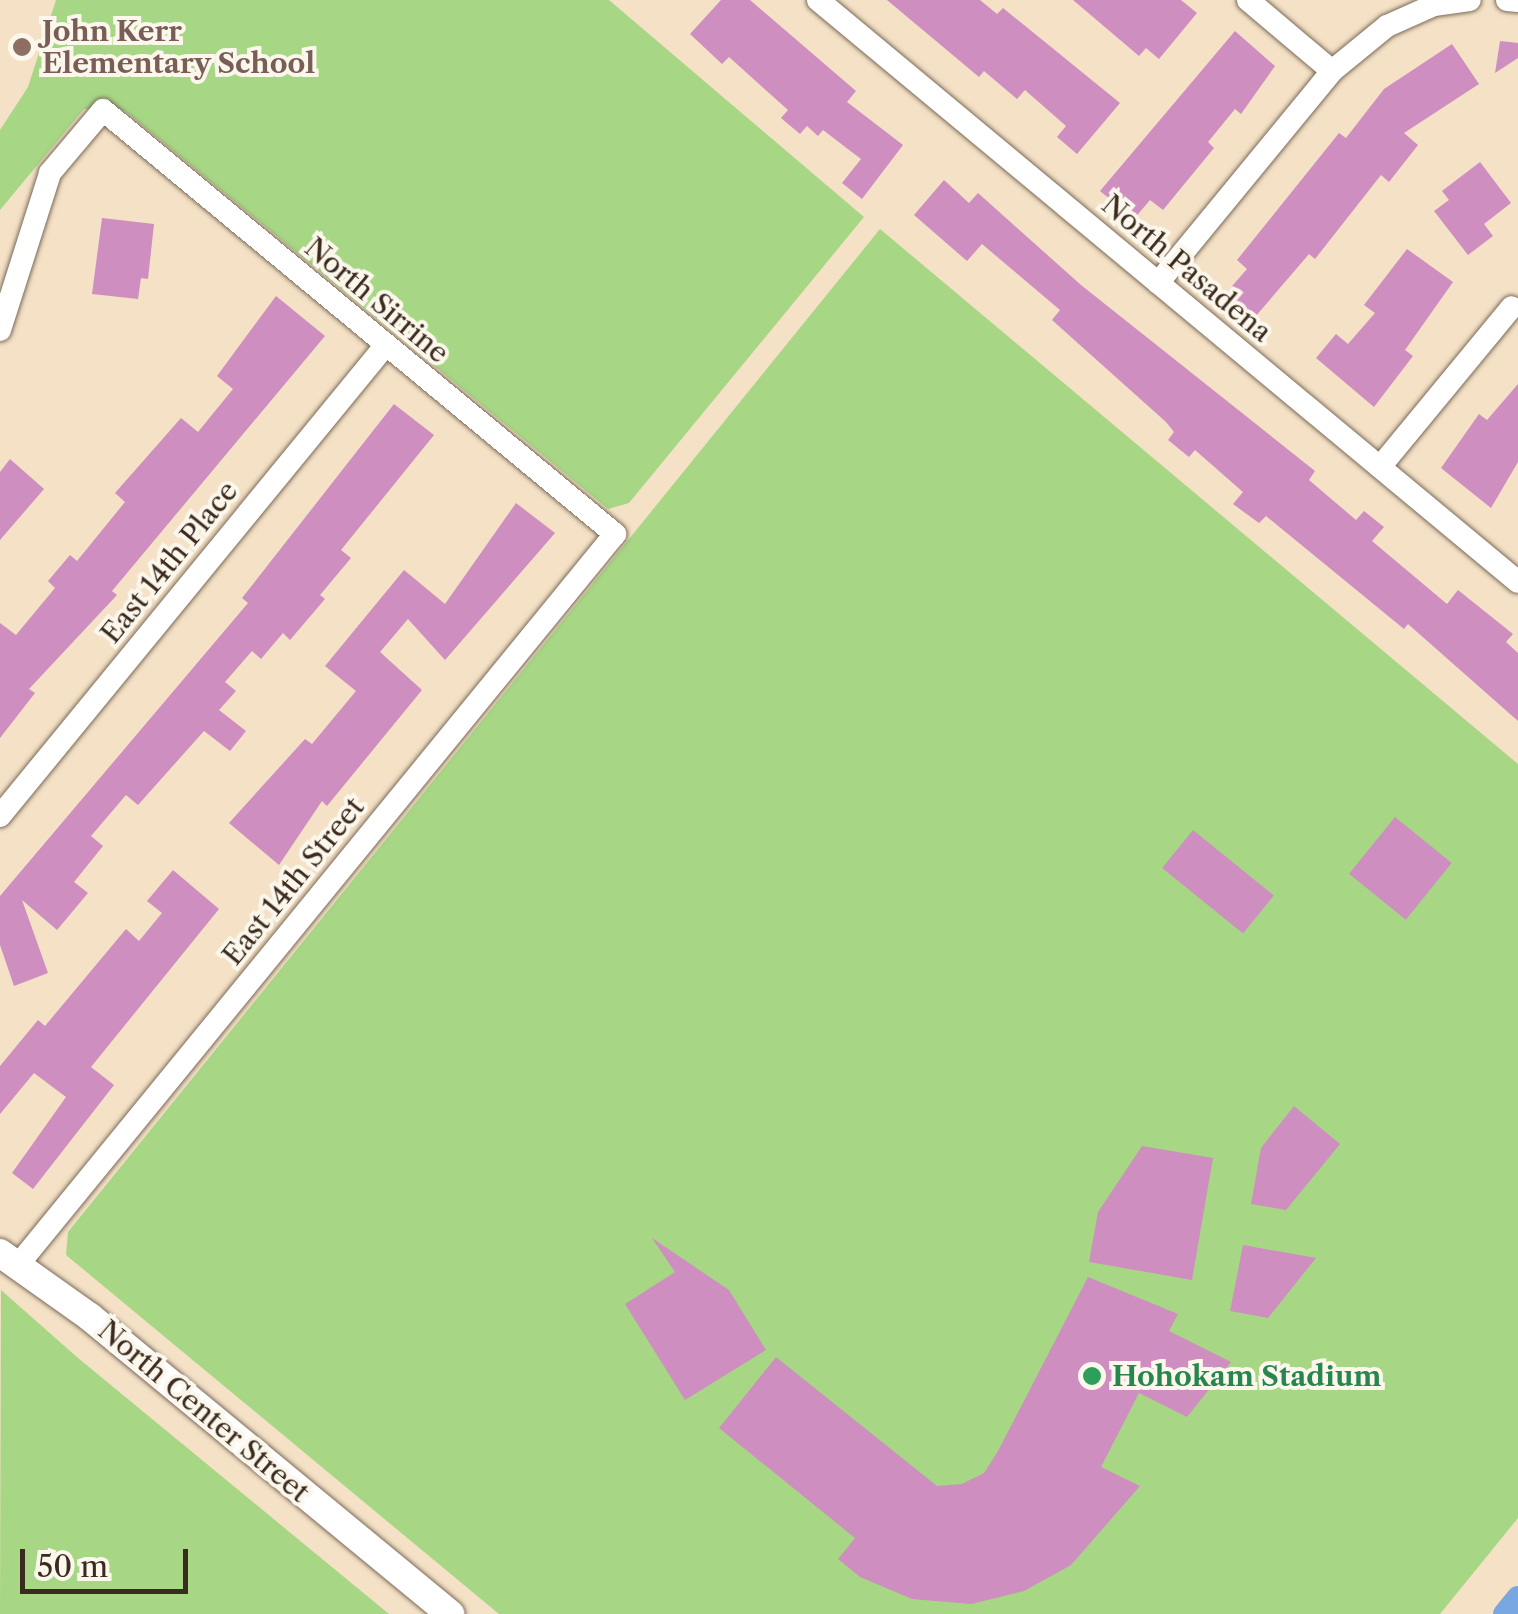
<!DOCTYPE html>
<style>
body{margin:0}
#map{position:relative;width:1518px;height:1614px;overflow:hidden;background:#f4e1c6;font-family:"Libre Caslon Text",serif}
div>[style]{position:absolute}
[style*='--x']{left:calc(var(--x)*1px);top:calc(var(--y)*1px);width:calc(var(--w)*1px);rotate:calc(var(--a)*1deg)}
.green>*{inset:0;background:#a7d785}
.canal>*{height:22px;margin:-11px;padding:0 11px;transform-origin:11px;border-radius:11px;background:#77a6e1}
.building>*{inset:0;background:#ce8ec0;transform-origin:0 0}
.roads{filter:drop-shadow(0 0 2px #7c6a59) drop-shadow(0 0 2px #7c6a59)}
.minor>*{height:22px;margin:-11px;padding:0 11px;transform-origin:11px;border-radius:11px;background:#fff}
.tertiary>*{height:28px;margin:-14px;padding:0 14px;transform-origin:14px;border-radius:14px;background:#fff}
.dots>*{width:28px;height:28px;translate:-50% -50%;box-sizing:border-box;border:5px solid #fbf7ec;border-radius:50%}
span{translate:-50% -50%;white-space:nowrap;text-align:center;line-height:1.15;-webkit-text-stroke:8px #fbf7ec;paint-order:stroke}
.education-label{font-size:28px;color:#785e54;font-weight:700}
.left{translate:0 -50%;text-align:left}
.street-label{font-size:28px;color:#3b2a1e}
.leisure-label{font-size:28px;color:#27864d;font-weight:700}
.scale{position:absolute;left:20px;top:1549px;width:168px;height:45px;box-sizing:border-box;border:5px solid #3b2a1e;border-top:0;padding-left:12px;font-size:30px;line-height:35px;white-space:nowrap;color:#3b2a1e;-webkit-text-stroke:8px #fbf7ec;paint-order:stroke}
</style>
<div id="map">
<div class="green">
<div style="clip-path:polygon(56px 0,609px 0,864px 217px,629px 503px,608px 509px,125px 111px,84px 109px,0 210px,0 130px,28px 87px)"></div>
<div style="clip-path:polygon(880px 229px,1518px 764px,1518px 1518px,1440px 1614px,499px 1614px,66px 1255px,68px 1232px)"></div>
<div style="clip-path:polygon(1px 1290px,78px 1358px,389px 1614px,0 1614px)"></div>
</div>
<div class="canal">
<div style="--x:1504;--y:1614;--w:22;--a:-51"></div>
</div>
<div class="building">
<div style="clip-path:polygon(721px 0,750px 0,856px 91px,847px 102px,903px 145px,862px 199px,842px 183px,861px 159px,823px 130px,818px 136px,807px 126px,800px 134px,781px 118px,788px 110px,729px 57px,722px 64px,690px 34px)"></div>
<div style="clip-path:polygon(887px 0,980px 0,997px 14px,1003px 8px,1120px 103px,1077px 154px,1057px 137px,1066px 126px,1025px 90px,1017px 99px,984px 71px,979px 77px)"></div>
<div style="clip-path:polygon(1073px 0,1181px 0,1197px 13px,1159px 59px,1146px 48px,1139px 56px)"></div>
<div style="clip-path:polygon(1235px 31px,1275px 66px,1241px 114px,1235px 109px,1208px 142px,1214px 148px,1163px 210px,1150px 200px,1134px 219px,1100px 191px)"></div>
<div style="clip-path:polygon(1500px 41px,1518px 43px,1518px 58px,1495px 73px)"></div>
<div style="clip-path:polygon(1452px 44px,1479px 84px,1404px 133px,1418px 145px,1389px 182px,1381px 175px,1315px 259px,1309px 254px,1255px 317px,1226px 293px,1247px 269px,1237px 260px,1339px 133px,1346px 138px,1384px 89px)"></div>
<div style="clip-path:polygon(1480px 162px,1511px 203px,1484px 224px,1493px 236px,1468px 255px,1434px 211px,1449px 200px,1442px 191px)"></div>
<div style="clip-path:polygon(944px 180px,969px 203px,978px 193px,1081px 285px,1315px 471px,1309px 480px,1356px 520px,1364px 511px,1384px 527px,1372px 541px,1447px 604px,1458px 590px,1513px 634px,1506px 642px,1518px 653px,1518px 721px,1408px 624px,1404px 629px,1266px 516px,1259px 523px,1233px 504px,1243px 492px,1195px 450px,1189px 457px,1168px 440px,1174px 432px,1166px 422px,1052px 320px,1060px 310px,982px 244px,967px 261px,914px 215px)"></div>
<div style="clip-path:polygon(102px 218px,154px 224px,148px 279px,141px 278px,138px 299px,92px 294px)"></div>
<div style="clip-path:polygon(1407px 249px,1453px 282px,1405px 350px,1413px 356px,1374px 407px,1316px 358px,1336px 334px,1348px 344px,1375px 313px,1364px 305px)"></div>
<div style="clip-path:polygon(276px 296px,325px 336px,112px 591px,117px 595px,29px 689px,35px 693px,0 738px,0 623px,16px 635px,55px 588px,48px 581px,70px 555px,77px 561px,125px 502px,115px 493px,181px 418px,198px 432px,233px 389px,217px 376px)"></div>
<div style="clip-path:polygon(1518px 384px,1518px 462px,1491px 508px,1441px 468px,1479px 414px,1487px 420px)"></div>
<div style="clip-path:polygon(394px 404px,434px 435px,341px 550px,351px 558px,320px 595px,325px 599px,290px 640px,283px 633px,261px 659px,252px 651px,225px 682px,236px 691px,219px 710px,246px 731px,230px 751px,204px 731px,138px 805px,126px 795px,91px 836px,103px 846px,74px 882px,88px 893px,57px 930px,22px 900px,48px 973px,14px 986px,0 945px,0 896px,248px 603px,242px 598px)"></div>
<div style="clip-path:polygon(10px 459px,44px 489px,0 540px,0 472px)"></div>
<div style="clip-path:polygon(516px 503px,555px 533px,445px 660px,408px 619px,380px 652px,422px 690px,327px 806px,322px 801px,279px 865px,229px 823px,305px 739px,312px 744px,356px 691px,325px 666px,404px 570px,445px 604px)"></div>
<div style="left:1395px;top:817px;width:73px;height:73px;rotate:39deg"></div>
<div style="left:1193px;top:830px;width:104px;height:49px;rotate:39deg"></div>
<div style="clip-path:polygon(173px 870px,219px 909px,91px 1067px,114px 1085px,33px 1189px,12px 1173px,66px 1097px,34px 1073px,0 1114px,0 1066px,38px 1020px,45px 1026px,126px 929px,139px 941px,162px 913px,147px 901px)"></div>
<div style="clip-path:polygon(1294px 1106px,1340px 1144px,1286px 1210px,1251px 1204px,1261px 1148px)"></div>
<div style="clip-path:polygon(1142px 1146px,1213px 1158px,1192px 1280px,1089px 1262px,1098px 1212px)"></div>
<div style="clip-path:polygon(652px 1238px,729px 1290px,766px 1350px,685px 1400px,625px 1304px,675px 1272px)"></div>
<div style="clip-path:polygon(1243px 1245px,1316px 1258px,1268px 1318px,1230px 1311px)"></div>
<div style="clip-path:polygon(1088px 1277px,1178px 1314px,1169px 1331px,1231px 1362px,1187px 1417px,1139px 1393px,1101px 1467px,1140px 1486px,1071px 1565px,1024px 1591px,971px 1604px,912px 1599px,860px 1577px,838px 1559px,855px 1538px,719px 1428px,776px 1357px,937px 1486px,962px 1484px,984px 1473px,998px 1451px)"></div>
</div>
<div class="roads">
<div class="minor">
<div style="--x:818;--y:0;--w:910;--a:39.74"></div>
<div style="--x:1248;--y:0;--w:110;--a:40.2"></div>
<div style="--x:1507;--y:0;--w:11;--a:5"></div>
<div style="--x:1158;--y:283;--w:274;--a:-50.6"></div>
<div style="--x:1332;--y:71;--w:71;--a:-39.3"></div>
<div style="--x:1387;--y:26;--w:51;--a:-24.1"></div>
<div style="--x:1434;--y:5;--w:36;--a:-8"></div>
<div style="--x:0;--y:330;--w:165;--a:-72.3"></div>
<div style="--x:50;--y:173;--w:82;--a:-49.9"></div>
<div style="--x:103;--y:110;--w:665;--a:39.63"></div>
<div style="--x:615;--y:534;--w:944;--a:129.24"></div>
<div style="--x:1380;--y:467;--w:207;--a:-50.5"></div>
<div style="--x:0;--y:816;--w:608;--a:-50.68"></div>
</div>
<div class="tertiary">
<div style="--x:0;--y:1253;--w:110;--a:35.4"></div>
<div style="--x:90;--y:1317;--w:467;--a:39.5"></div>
</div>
</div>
<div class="dots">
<div style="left:22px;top:47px;background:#8d6e63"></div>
<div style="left:1092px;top:1376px;background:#2e9e5b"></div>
</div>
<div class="education-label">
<span class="left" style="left:42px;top:47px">John Kerr<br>Elementary School</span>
</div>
<div class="street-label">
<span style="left:1187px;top:268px;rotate:40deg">North Pasadena</span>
<span style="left:377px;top:300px;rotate:40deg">North Sirrine</span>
<span style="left:169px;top:562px;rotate:-51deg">East 14th Place</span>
<span style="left:293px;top:881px;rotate:-51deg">East 14th Street</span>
<span style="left:204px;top:1411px;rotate:40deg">North Center Street</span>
</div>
<div class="leisure-label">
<span class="left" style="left:1112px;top:1376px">Hohokam Stadium</span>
</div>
<div class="scale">50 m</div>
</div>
